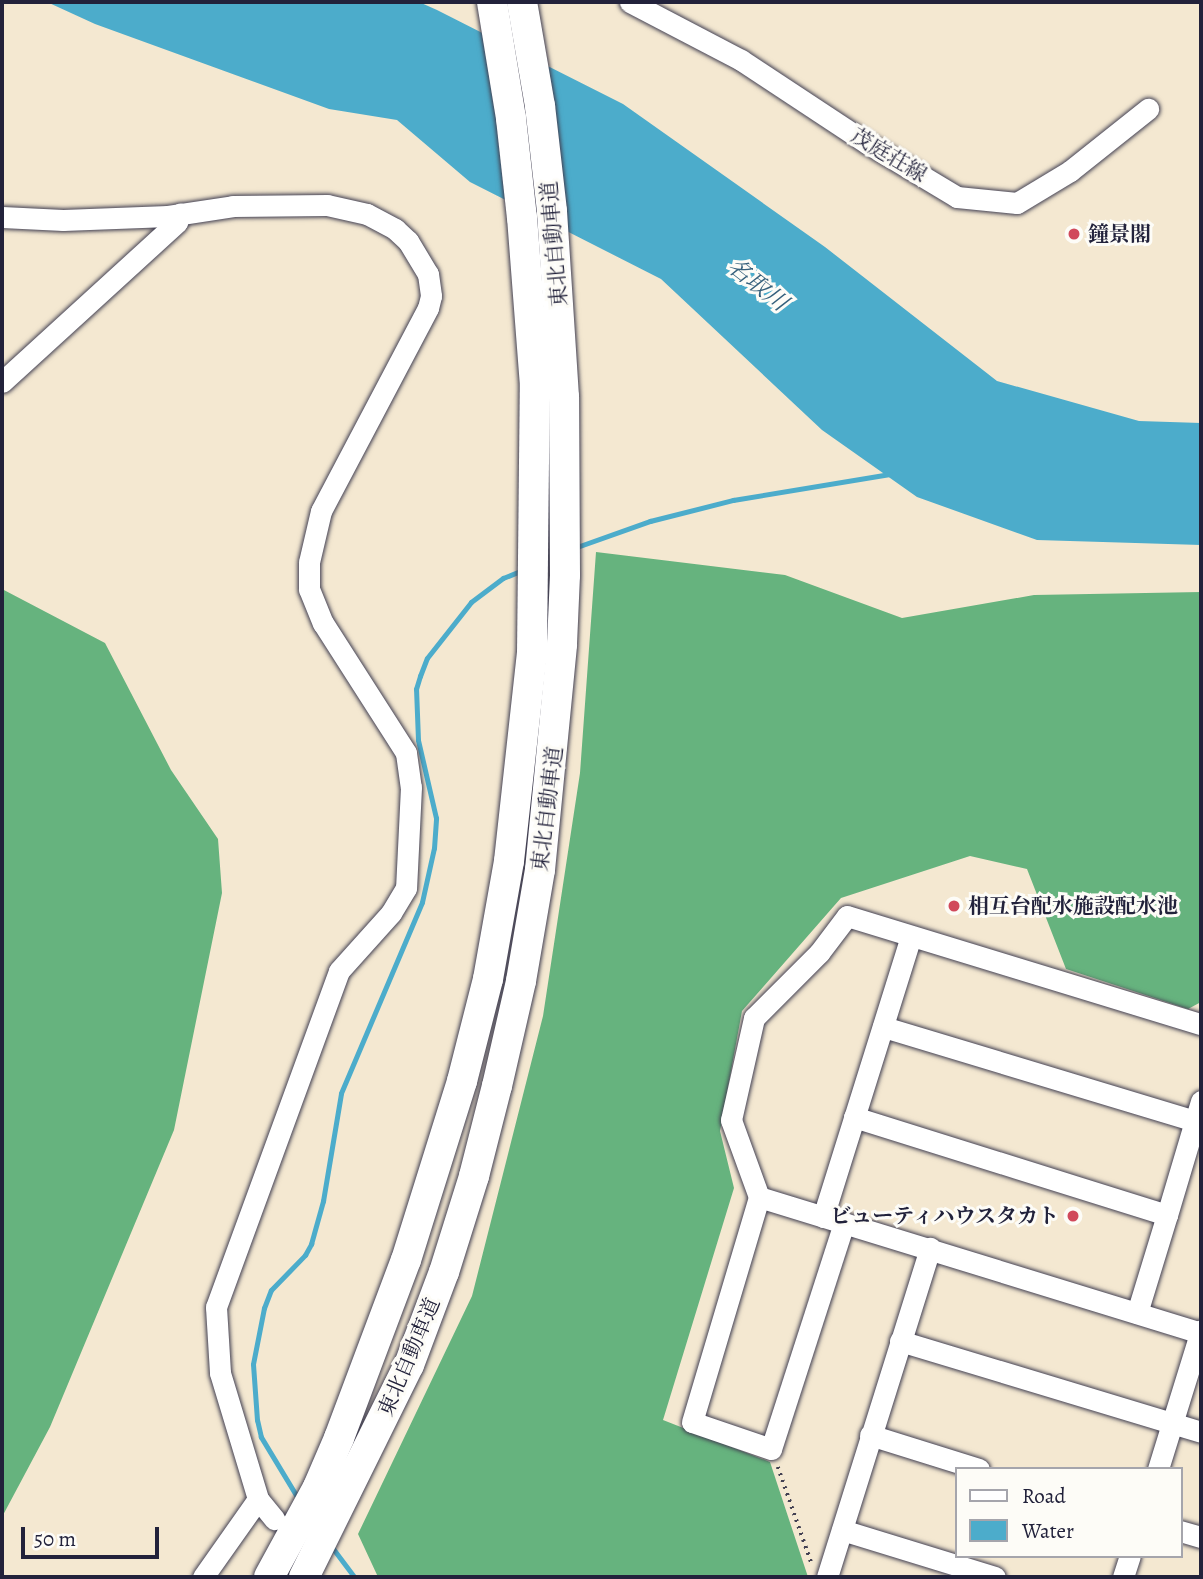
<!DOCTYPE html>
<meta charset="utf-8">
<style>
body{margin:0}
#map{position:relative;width:1203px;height:1579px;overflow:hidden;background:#f4e8d1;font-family:Alegreya,"Noto Serif JP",serif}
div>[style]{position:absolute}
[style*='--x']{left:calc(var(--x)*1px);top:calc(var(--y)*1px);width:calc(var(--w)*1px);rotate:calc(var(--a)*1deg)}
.forest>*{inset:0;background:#66b37e}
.water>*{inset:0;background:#4caccb}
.stream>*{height:5px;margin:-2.5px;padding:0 2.5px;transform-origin:2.5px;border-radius:2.5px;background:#4caccb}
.path>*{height:3.5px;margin-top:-1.75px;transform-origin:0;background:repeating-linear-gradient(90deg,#424052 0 2px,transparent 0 7px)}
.roads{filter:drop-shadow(0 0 2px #424052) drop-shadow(0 0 2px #424052)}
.minor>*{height:21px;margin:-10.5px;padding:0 10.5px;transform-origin:10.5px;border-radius:10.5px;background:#fff}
.highway>*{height:30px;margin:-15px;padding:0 15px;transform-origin:15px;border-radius:15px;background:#fff}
.dots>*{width:19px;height:19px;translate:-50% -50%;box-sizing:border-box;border:4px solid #fdfcf7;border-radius:50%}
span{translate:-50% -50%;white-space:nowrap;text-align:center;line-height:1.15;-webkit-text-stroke:6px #fdfcf7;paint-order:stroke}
.street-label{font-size:21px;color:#22223b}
.poi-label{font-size:21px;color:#22223b;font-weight:700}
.left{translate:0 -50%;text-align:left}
.right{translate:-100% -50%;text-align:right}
.water-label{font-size:23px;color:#35607c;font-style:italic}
.frame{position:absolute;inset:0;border:4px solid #22223b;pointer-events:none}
.legend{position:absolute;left:955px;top:1467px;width:228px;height:91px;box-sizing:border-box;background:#fdfcf7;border:2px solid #a5a5ac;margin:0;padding:9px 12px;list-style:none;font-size:21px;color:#22223b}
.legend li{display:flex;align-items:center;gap:14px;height:35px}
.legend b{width:35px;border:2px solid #a5a5ac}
.scale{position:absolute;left:21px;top:1527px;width:138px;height:32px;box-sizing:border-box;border:4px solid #22223b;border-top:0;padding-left:9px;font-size:21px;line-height:24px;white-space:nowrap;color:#22223b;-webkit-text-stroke:5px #fdfcf7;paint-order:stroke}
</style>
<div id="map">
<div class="forest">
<div style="clip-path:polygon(596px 552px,785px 575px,902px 618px,1034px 595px,1201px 592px,1201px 1002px,1188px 1009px,1066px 969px,1027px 869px,970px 856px,841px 898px,742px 1011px,720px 1131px,734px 1188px,663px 1420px,770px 1462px,808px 1577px,378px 1577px,358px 1534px,472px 1296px,543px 1016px,580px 773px)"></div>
<div style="clip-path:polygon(2px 589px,105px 643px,171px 770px,218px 839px,222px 893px,174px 1130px,50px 1427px,2px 1517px)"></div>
</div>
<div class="water">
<div style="clip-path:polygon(47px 2px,419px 2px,437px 10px,623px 104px,825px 247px,997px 381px,1139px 421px,1201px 423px,1201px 545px,1037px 540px,917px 497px,822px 430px,661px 279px,470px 182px,397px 120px,329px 109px,95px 24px)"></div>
</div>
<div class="stream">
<div style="--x:574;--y:548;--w:81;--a:-19.6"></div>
<div style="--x:650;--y:521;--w:86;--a:-14.2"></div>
<div style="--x:733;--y:500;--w:159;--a:-9.4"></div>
<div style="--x:299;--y:1500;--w:74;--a:-121.1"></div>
<div style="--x:261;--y:1437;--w:17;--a:-103"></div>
<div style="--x:257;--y:1420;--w:56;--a:-94.1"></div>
<div style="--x:253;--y:1364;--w:57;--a:-78.9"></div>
<div style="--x:264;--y:1308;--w:19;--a:-69"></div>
<div style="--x:271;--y:1290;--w:49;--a:-45.8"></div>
<div style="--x:305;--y:1255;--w:13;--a:-61"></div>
<div style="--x:311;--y:1244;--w:45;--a:-74.4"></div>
<div style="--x:323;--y:1201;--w:109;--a:-80.5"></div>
<div style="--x:341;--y:1093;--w:207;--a:-67"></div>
<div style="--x:422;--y:902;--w:55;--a:-77.5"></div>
<div style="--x:434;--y:848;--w:30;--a:-86"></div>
<div style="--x:436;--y:818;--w:80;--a:-103"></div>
<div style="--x:418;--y:740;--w:51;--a:-92.2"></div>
<div style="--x:416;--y:689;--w:14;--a:-73"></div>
<div style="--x:420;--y:676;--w:19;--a:-69"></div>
<div style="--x:427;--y:658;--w:71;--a:-51.8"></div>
<div style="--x:471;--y:602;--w:40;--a:-37"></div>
<div style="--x:503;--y:578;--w:22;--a:-22"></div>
<div style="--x:331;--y:1546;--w:39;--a:53"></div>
</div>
<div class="path">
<div style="--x:778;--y:1467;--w:101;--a:70.8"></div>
</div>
<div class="roads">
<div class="minor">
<div style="--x:630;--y:2;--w:125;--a:27.6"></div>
<div style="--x:741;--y:60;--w:151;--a:33.4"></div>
<div style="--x:867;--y:143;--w:105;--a:31"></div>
<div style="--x:957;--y:197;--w:60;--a:5.7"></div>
<div style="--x:1017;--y:203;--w:62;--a:-31.1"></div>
<div style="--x:1070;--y:171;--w:100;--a:-38.5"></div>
<div style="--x:2;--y:217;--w:61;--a:2.8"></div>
<div style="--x:63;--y:220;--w:105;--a:-2.2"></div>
<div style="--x:168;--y:216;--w:66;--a:-8.7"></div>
<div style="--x:233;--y:206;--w:94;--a:-0.6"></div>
<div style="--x:327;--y:205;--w:41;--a:12.7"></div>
<div style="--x:367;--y:214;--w:32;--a:28"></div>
<div style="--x:395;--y:229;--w:18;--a:43"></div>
<div style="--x:408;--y:241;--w:39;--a:59"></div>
<div style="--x:428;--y:274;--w:22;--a:82"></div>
<div style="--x:431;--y:296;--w:12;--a:104"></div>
<div style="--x:428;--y:308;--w:229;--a:117.8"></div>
<div style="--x:321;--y:511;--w:52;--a:103.2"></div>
<div style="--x:309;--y:562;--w:27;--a:90"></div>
<div style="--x:309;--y:589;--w:37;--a:68"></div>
<div style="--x:323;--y:623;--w:154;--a:57.4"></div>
<div style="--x:406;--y:753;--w:34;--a:82"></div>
<div style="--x:411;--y:787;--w:101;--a:92.8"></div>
<div style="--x:406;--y:888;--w:29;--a:121"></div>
<div style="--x:391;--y:913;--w:78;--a:131.9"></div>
<div style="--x:339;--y:971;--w:358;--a:110.1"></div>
<div style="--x:216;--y:1307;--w:66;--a:86.5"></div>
<div style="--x:220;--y:1373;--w:132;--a:73.2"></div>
<div style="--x:258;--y:1499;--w:26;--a:51"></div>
<div style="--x:2;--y:382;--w:237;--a:-42.4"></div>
<div style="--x:177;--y:222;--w:9;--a:-69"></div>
<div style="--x:854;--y:1117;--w:328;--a:17.4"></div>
<div style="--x:1167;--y:1215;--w:98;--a:-73.4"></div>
<div style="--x:1195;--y:1121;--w:326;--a:-163.2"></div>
<div style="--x:1195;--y:1121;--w:21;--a:-73"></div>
<div style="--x:759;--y:1197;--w:462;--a:17.1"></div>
<div style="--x:823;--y:1217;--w:294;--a:-72.6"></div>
<div style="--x:844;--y:1223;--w:237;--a:107.9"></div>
<div style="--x:771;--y:1449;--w:83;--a:-161.1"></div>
<div style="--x:692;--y:1422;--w:235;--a:-73.4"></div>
<div style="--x:759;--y:1197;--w:82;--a:-110"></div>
<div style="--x:731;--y:1120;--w:105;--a:-77.3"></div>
<div style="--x:754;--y:1018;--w:92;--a:-45"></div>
<div style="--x:819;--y:953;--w:46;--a:-52.9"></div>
<div style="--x:847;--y:916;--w:370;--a:17"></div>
<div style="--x:1137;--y:1313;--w:102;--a:-73"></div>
<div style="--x:900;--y:1341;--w:314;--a:16.8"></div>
<div style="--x:870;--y:1435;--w:114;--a:17.3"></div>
<div style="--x:1158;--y:1469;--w:145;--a:-72.8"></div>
<div style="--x:842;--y:1530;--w:160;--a:17.1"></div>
<div style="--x:1180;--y:1531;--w:22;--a:16"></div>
<div style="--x:203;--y:1577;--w:95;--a:-54.8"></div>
<div style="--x:827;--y:1577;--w:345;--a:-72.6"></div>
<div style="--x:1123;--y:1577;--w:22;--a:-72"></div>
</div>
<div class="highway">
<div style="--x:269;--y:1577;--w:102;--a:-61.4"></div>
<div style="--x:318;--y:1487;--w:53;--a:-66.8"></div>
<div style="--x:339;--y:1438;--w:190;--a:-69.4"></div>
<div style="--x:406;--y:1260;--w:188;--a:-72.6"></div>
<div style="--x:462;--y:1081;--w:105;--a:-75.7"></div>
<div style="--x:488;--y:979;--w:120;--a:-79.9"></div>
<div style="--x:509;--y:861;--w:209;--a:-83.7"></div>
<div style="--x:532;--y:653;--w:267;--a:-89.4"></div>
<div style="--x:535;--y:386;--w:169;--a:-94.4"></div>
<div style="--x:522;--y:218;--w:101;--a:-96.3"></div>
<div style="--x:511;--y:118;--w:118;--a:-99.3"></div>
<div style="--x:304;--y:1577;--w:237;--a:-63.7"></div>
<div style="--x:409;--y:1365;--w:99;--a:-69.4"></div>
<div style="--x:444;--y:1272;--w:101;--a:-72.6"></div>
<div style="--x:474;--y:1176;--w:93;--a:-75.7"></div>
<div style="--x:497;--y:1086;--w:108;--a:-77.1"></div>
<div style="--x:521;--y:981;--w:113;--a:-80.3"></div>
<div style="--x:540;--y:870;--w:227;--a:-84.4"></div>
<div style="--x:562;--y:644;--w:69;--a:-87.5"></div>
<div style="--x:565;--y:575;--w:178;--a:-90.3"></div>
<div style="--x:564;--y:397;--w:186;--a:-93.7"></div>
<div style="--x:552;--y:211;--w:106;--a:-96.5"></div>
<div style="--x:540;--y:106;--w:106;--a:-99.8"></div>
</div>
</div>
<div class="dots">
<div style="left:1074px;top:234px;background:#d1495b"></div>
<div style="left:954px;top:906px;background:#d1495b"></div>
<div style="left:1073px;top:1216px;background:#d1495b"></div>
</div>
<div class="street-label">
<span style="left:889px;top:155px;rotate:31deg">茂庭荘線</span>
<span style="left:554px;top:244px;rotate:-95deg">東北自動車道</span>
<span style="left:547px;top:809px;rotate:-83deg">東北自動車道</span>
<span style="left:409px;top:1357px;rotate:-67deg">東北自動車道</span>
</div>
<div class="poi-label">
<span class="left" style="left:1088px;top:234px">鐘景閣</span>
<span class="left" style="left:968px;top:906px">相互台配水施設配水池</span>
<span class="right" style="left:1059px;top:1216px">ビューティハウスタカト</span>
</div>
<div class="water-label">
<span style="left:757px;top:285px;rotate:38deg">名取川</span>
</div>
<div class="frame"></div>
<ul class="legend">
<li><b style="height:9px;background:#fff"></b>Road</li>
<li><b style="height:19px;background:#4caccb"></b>Water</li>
</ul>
<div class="scale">50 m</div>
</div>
